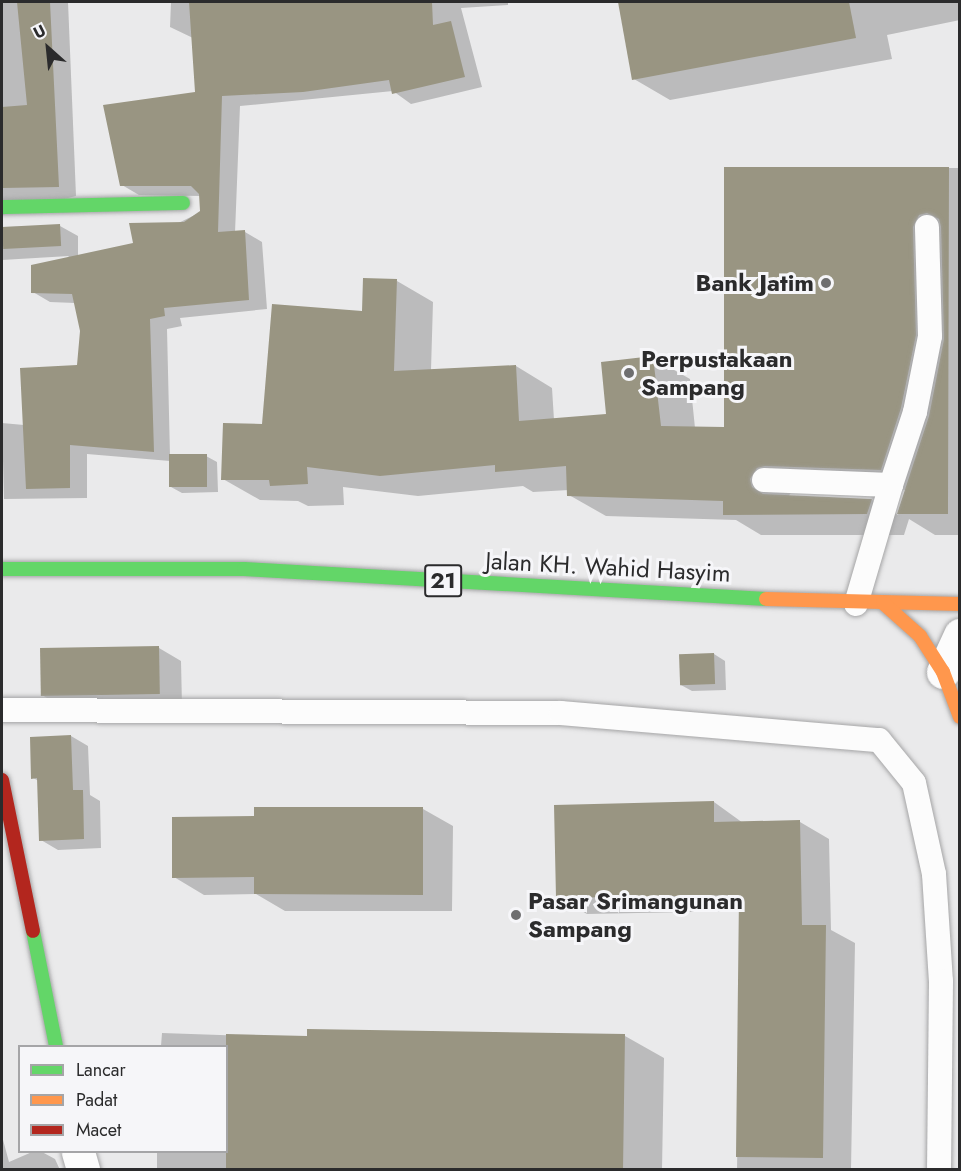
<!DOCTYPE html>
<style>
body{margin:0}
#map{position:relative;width:961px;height:1171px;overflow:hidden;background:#eaeaeb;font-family:Jost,sans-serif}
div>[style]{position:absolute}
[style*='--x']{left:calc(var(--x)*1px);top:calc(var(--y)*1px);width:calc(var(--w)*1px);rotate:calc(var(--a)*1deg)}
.shadow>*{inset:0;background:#0003}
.building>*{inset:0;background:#999582;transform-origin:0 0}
.roads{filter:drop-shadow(0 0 2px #a5a5a6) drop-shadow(0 0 2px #a5a5a6)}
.lane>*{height:24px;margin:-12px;padding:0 12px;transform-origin:12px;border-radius:12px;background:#fcfcfc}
.street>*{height:33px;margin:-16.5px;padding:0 16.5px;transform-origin:16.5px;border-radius:16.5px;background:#fcfcfc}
.fast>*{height:14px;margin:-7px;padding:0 7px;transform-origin:7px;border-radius:7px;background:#63d668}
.slow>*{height:14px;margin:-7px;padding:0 7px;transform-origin:7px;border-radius:7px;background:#ff974d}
.jam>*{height:14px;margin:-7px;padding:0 7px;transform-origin:7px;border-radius:7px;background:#b3261e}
.dots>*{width:16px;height:16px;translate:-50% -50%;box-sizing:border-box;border:3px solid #f6f6f9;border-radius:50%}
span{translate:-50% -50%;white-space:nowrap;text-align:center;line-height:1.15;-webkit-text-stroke:6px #f6f6f9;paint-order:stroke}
.shield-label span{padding:2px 4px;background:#f6f6f9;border:2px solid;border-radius:4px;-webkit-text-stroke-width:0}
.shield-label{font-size:22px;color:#2b2b2c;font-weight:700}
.poi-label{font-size:24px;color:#2b2b2c;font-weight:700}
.right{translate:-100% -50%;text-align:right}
.left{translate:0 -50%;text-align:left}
.street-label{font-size:24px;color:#2b2b2c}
.frame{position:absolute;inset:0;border:3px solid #2b2b2c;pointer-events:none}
.legend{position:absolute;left:18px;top:1045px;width:210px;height:108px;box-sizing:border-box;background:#f6f6f9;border:2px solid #a5a5a7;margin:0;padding:8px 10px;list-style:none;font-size:18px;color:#2b2b2c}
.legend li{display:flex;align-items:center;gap:12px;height:30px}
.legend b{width:30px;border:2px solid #a5a5a7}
.north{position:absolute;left:18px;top:18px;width:60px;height:60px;-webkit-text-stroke:4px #f6f6f9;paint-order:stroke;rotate:333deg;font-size:16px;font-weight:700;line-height:24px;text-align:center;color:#2b2b2c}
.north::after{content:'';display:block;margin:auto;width:21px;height:27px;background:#2b2b2c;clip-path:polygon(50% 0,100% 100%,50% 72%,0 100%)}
</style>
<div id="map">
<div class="shadow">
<div style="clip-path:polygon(2px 2px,68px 2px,76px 196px,2px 215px)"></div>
<div style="clip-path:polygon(171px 2px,508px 2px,508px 5px,461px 8px,482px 87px,411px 104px,393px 91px,240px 106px,235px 233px,245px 232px,262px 242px,267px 309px,180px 318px,182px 326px,167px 329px,170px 456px,206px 456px,217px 462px,218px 492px,182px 493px,171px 487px,170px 461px,87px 454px,87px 498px,4px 499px,2px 423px,24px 425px,79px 366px,81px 331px,75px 303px,50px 302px,33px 292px,69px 256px,2px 260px,2px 221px,3px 227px,60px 226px,78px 236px,78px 256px,135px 244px,201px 212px,201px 196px,139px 195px,122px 185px,197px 93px,193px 38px,170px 27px)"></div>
<div style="clip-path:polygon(619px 2px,960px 2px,960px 20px,887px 35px,892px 59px,670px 100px,634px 79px)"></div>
<div style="clip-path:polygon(evenodd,726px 168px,960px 168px,960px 535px,935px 535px,909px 519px,904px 535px,761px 535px,736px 520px,606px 516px,569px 495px,569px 490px,533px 492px,523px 486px,418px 496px,343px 487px,344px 505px,308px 506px,298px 501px,260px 500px,223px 479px,264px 425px,397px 281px,433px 302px,431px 370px,516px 366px,552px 388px,554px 420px,608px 416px,653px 358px,690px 379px,695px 428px,725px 429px,726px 168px,802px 486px,907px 490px,898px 515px,872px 500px,788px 497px,794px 488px,802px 486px)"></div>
<div style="clip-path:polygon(159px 648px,181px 661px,182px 706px,64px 708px,42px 695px)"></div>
<div style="clip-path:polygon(714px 654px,725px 661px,726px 690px,692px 691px,681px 685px)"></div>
<div style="clip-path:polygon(71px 736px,88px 746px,90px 795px,100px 801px,101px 848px,58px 850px,41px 840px,39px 781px,33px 778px)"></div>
<div style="clip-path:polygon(714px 802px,743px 823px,800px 822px,829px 839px,831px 930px,855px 943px,851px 1170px,737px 1170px,741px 911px,587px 914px,557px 897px)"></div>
<div style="clip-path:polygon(423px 809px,453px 826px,452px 911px,285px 911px,256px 894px,204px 895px,174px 877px,256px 817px)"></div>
<div style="clip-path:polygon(162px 1033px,308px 1038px,625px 1036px,664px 1058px,662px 1170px,157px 1170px,157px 1152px,226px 1152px,226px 1046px,161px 1046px)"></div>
<div style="clip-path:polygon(2px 1136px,9px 1162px,32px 1152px,42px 1152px,55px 1159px,60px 1170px,2px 1170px)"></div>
</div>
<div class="building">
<div style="clip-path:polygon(17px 2px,50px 2px,59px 187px,2px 188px,2px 107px,27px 105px)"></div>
<div style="clip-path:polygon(189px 2px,432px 2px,433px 25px,451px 21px,465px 77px,392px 94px,389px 80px,303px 92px,222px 96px,218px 232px,245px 230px,249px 300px,164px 308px,165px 316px,150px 319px,154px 452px,70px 445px,70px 488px,26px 489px,20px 368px,77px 365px,80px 331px,72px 294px,31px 293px,31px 265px,133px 243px,129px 223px,184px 222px,200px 211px,199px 194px,191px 186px,120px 186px,103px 105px,195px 92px)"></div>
<div style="clip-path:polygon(618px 2px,849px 2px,856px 38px,632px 80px)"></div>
<div style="clip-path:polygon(724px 167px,949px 167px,948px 514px,897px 514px,929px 416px,944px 339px,941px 227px,939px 219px,927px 213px,919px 215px,913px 227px,916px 335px,901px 408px,881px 470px,765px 466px,757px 468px,750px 479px,752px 487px,763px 494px,872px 499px,867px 514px,723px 515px,723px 501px,567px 496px,566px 466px,495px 472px,495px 465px,380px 476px,307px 467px,308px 484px,270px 486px,269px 480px,221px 480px,223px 423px,262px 424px,272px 304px,362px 311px,363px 278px,397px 279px,394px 371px,516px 365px,519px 421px,606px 414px,601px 362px,653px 356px,661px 426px,724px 427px)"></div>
<div style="left:60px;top:224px;width:22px;height:58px;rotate:87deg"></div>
<div style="left:207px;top:454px;width:33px;height:38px;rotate:90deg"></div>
<div style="left:159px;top:646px;width:48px;height:119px;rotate:89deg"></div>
<div style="left:714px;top:653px;width:31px;height:35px;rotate:88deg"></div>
<div style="clip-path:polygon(71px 735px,73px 790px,83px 790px,84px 839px,39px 841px,37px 778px,31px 779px,30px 737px)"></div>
<div style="clip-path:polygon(714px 801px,714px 822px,800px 820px,802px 925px,826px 925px,823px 1158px,736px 1157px,739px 895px,556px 898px,554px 805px)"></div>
<div style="clip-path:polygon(254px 807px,423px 807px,423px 895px,254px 894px,254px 877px,172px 878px,172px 817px,254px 816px)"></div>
<div style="clip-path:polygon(307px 1029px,625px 1034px,623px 1170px,226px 1170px,226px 1034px,307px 1036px)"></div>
</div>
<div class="roads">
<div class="lane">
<div style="--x:764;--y:480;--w:127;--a:2.3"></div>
<div style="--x:891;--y:485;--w:124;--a:106.4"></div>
<div style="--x:891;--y:485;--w:77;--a:-71.8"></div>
<div style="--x:915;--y:412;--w:77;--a:-78.8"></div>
<div style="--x:930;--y:336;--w:109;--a:-91.6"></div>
<div style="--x:2;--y:710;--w:559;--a:0.31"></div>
<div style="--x:561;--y:713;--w:319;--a:4.9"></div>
<div style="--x:879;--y:740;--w:55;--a:50.9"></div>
<div style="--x:914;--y:783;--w:93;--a:77.6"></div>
<div style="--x:934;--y:874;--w:107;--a:86.3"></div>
<div style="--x:941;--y:981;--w:189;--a:90.6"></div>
</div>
<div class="street">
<div style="--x:943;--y:672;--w:41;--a:-65.3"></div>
<div style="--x:78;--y:1152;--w:19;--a:74"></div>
</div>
<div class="fast">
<div style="--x:2;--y:207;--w:181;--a:-1.3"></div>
<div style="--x:2;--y:569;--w:242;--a:0"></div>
<div style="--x:244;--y:569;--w:523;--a:3.29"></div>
<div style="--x:33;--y:931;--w:117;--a:78.7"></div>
</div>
<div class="slow">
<div style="--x:766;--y:599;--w:194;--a:1.5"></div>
<div style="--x:883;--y:603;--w:50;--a:41.7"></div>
<div style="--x:920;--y:636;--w:43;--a:57.4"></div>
<div style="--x:943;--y:672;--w:48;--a:69.3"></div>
</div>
<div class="jam">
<div style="--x:2;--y:780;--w:154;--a:78.4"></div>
</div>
</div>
<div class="dots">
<div style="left:826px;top:283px;background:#6e6e6f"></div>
<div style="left:629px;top:373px;background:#6e6e6f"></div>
<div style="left:516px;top:915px;background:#6e6e6f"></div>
</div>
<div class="shield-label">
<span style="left:443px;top:581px">21</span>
</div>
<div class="poi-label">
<span class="right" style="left:814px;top:283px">Bank Jatim</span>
<span class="left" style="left:641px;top:373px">Perpustakaan<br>Sampang</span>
<span class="left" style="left:528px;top:915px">Pasar Srimangunan<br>Sampang</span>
</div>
<div class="street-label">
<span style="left:608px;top:567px;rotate:3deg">Jalan KH. Wahid Hasyim</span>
</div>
<div class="frame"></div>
<ul class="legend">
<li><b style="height:8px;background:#63d668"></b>Lancar</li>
<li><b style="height:8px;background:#ff974d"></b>Padat</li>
<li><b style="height:8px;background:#b3261e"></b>Macet</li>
</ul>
<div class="north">U</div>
</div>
